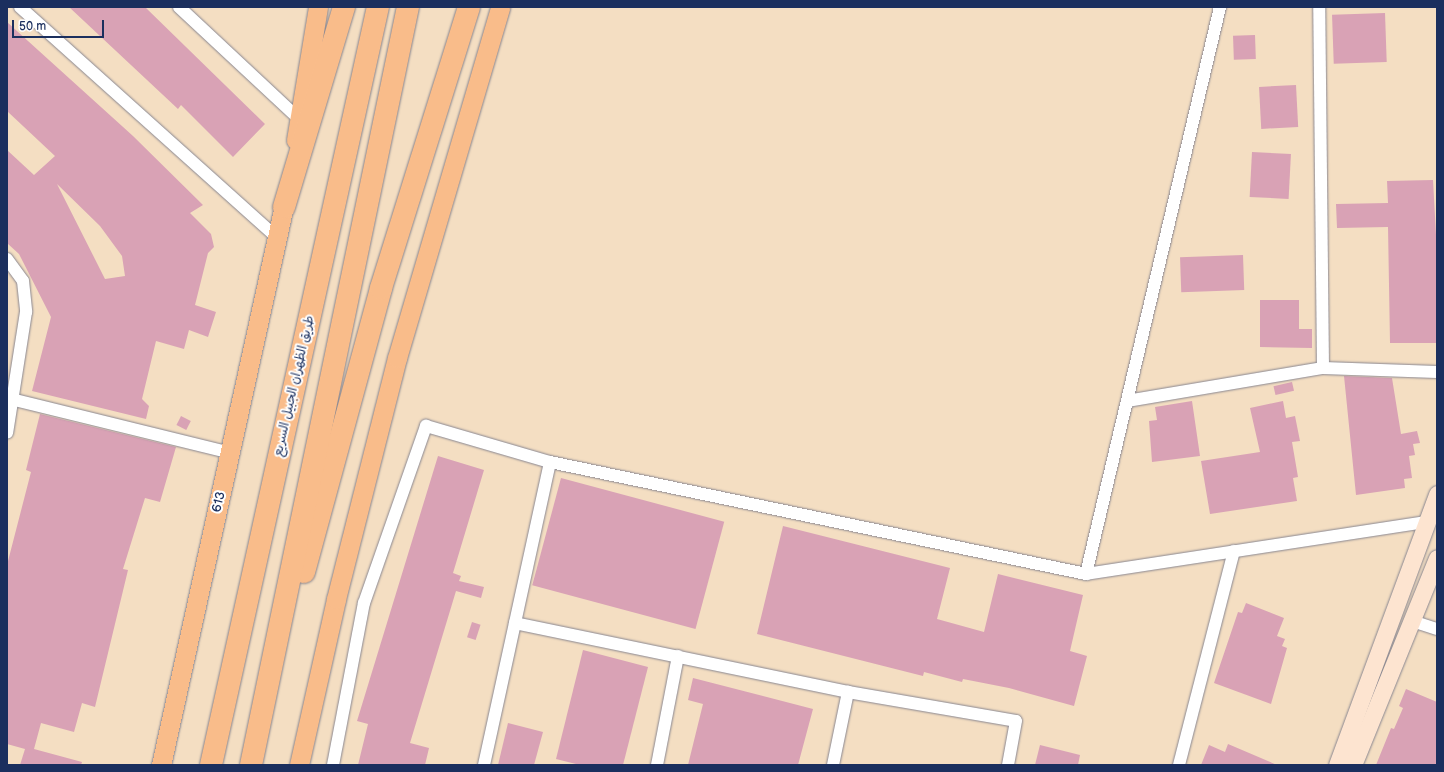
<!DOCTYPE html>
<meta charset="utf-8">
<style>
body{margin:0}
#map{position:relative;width:1444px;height:772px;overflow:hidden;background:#f4dec2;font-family:"Balsamiq Sans","Playpen Sans Arabic",sans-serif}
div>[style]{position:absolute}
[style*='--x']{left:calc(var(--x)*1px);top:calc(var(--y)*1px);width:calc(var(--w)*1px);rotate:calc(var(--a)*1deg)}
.building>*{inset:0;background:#d9a2b5;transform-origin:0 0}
.roads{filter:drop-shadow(0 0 1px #888690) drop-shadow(0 0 1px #888690)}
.street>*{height:12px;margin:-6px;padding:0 6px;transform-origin:6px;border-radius:6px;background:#fff}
.secondary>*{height:17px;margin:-8.5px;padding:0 8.5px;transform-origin:8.5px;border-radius:8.5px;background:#fde4d0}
.primary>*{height:19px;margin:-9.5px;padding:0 9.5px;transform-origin:9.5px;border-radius:9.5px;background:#f9bc8a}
.highway>*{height:22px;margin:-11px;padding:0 11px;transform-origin:11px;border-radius:11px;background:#f9bc8a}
span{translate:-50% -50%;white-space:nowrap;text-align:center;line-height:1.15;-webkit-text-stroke:4px #fff;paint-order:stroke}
.street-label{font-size:13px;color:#1b2f5e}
.frame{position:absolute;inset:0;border:8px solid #1b2f5e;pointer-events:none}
.scale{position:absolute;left:12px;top:20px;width:92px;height:18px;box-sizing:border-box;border:2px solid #1b2f5e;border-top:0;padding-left:5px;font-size:12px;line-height:14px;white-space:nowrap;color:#1b2f5e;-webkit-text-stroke:3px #fff;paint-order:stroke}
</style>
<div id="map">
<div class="building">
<div style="clip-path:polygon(69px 7px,145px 7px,265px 124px,233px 157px,181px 105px,178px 109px)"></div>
<div style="left:1385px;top:13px;width:49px;height:53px;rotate:88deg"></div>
<div style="clip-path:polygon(evenodd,7px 22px,133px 136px,203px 205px,190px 213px,211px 234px,214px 247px,208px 253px,195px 305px,216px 312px,208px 337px,189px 330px,184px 349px,156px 341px,142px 399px,149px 406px,146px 419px,32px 391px,51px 317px,19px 254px,7px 243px,7px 150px,34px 175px,55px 156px,7px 111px,7px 22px,57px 184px,100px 226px,122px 256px,125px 276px,105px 279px,57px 184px)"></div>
<div style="left:1255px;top:35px;width:24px;height:22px;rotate:88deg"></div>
<div style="left:1296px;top:85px;width:42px;height:37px;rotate:87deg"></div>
<div style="left:1252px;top:152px;width:39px;height:45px;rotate:3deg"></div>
<div style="clip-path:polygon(1433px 180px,1437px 253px,1436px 343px,1390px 343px,1388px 227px,1337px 228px,1336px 204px,1388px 203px,1387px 181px)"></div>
<div style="left:1243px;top:255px;width:35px;height:63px;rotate:88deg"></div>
<div style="clip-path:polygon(1260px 300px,1299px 300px,1299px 329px,1312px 329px,1312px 348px,1260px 347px)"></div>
<div style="clip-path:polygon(1344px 376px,1392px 378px,1401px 434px,1417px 431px,1420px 443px,1413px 444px,1415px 455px,1409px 456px,1412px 478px,1404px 479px,1405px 488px,1356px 495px)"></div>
<div style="left:1292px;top:382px;width:9px;height:19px;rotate:77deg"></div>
<div style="clip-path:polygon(1192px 401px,1200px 456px,1152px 462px,1149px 421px,1157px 420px,1155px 407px)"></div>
<div style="clip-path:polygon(1283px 401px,1286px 418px,1295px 416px,1300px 441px,1292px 442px,1298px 477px,1293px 478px,1297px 501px,1210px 514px,1201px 461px,1260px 452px,1250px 408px)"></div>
<div style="clip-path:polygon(40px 414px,176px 447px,160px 502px,145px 498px,123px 569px,128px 570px,95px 707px,82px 703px,74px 732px,41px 723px,34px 749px,82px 762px,81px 765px,20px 765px,25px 749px,7px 744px,7px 565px,31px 472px,26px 470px)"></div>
<div style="left:181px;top:416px;width:11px;height:10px;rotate:27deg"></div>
<div style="clip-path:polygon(438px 456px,484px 470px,453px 573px,461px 576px,459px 581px,484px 587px,481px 598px,456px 591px,410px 743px,429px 748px,425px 765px,358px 765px,368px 724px,357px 721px)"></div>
<div style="left:561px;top:478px;width:169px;height:111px;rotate:15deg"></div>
<div style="clip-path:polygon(783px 526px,950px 568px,937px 619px,984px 632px,998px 574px,1083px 595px,1070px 651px,1087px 656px,1074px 706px,1009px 688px,963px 679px,962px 682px,924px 672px,923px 676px,757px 634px)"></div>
<div style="clip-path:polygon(1246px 603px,1284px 618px,1277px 636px,1285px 639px,1282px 646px,1287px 648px,1271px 704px,1214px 683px,1238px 612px,1242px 613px)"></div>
<div style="left:472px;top:622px;width:9px;height:16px;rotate:18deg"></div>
<div style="clip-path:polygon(583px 650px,648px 667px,623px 765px,580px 765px,556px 759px)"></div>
<div style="clip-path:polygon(693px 678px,813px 709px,798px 765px,688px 765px,703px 704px,688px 700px)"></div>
<div style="clip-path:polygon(1406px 689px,1437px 702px,1437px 765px,1376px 765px,1391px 728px,1394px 729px,1403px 708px,1399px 706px)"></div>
<div style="clip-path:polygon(508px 723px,543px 732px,534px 765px,498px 765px)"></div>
<div style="clip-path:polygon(1228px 744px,1277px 765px,1201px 765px,1209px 745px,1225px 752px)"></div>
<div style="clip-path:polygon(1040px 745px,1080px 755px,1078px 765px,1035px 765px)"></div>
</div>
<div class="roads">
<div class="street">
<div style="--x:20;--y:7;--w:348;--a:41.9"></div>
<div style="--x:179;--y:7;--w:164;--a:43"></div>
<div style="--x:7;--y:259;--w:27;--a:54"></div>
<div style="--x:23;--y:281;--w:31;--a:84"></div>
<div style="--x:26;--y:312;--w:122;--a:98.9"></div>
<div style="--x:1323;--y:368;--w:114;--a:2"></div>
<div style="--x:7;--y:398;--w:231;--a:13.8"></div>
<div style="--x:1127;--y:401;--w:199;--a:-9.6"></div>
<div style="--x:1323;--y:368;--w:361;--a:-90.6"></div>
<div style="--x:1086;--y:574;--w:583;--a:-76.7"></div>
<div style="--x:1412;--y:621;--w:26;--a:18"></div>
<div style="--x:515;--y:623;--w:340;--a:11.7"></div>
<div style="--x:848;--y:692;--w:170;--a:9.8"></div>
<div style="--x:1016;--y:721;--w:45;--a:100.3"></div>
<div style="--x:333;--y:765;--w:165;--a:-79.2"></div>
<div style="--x:364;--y:603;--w:188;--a:-70.7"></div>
<div style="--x:426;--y:426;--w:129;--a:16.2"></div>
<div style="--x:550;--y:462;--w:548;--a:11.8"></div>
<div style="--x:1086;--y:574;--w:345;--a:-8.7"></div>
<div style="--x:484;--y:765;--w:310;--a:-77.7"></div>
<div style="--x:657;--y:765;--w:111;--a:-79.1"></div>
<div style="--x:833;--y:765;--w:75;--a:-78.4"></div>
<div style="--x:1179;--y:765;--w:221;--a:-75.6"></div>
</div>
<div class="secondary">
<div style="--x:1337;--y:765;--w:289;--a:-69.7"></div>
<div style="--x:1353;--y:765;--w:223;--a:-67.9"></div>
</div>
<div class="primary">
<div style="--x:296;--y:140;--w:135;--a:-80.6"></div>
<div style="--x:161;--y:765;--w:587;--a:-77.6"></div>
<div style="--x:299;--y:765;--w:170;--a:-77.4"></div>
<div style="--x:336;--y:599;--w:249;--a:-75.8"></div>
<div style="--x:397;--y:358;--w:366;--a:-73.6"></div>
</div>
<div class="highway">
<div style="--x:284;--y:207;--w:209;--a:-73.3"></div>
<div style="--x:304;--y:572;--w:294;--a:-74.8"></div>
<div style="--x:381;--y:288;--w:294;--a:-72.6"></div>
<div style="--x:211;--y:765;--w:776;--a:-77.58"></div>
<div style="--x:251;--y:765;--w:774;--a:-78.3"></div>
</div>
</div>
<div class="street-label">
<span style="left:294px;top:386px;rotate:-77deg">طريق الظهران الجبيل السريع</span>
<span style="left:219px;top:502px;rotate:-76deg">613</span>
</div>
<div class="frame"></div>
<div class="scale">50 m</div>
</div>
